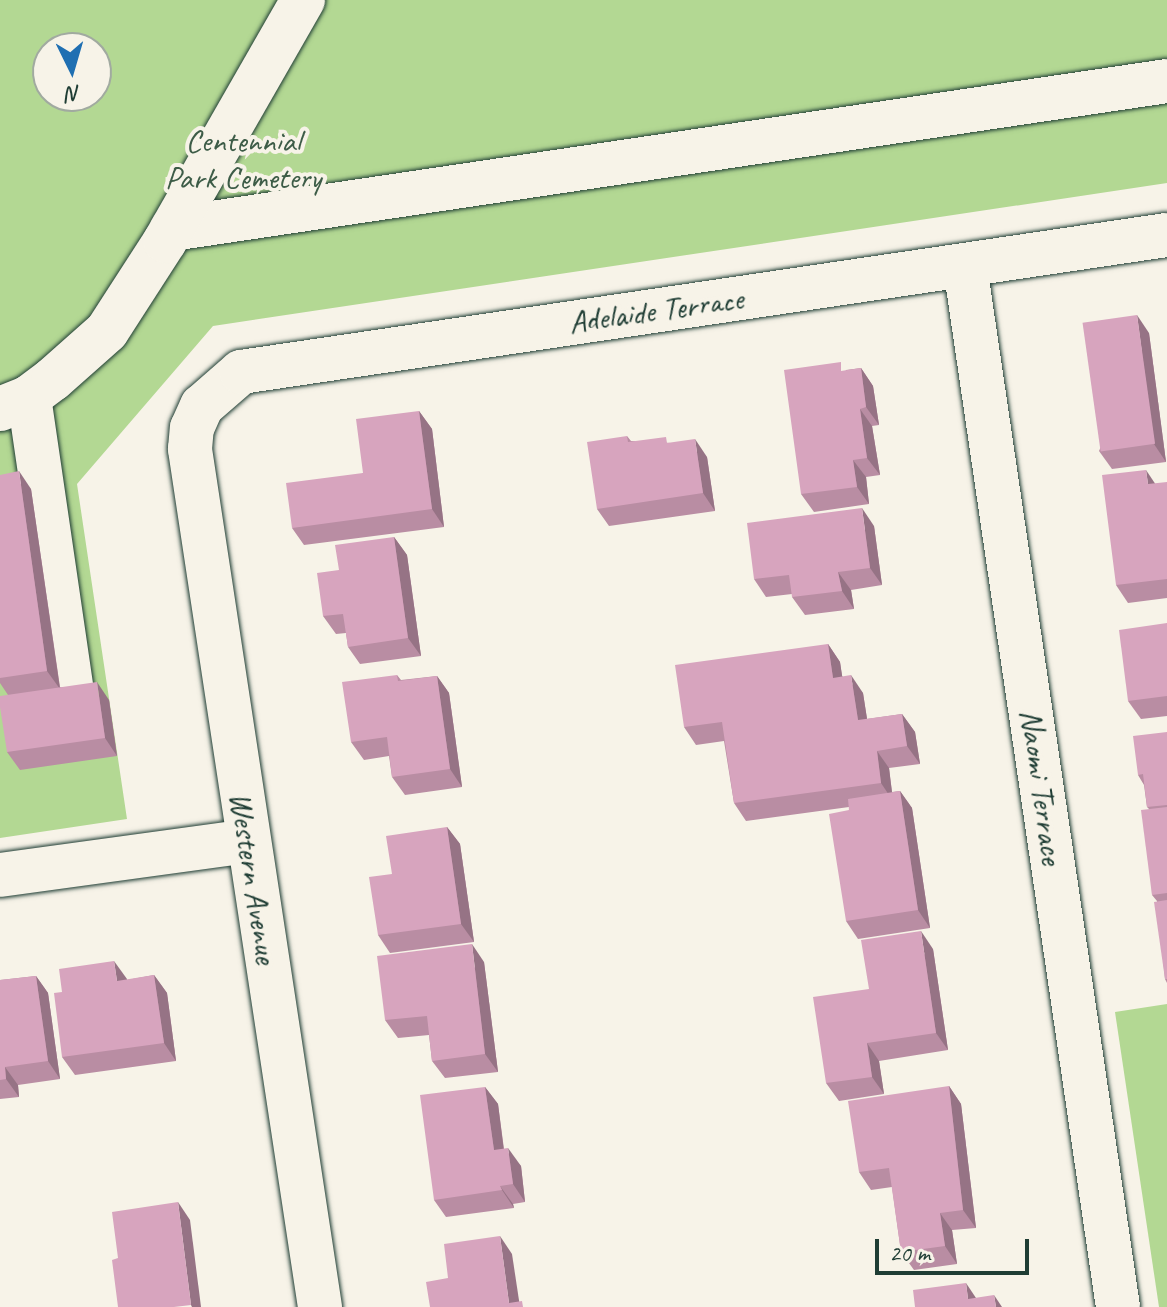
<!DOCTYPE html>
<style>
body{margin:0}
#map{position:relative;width:1167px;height:1307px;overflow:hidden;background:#f7f3e8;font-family:Caveat,sans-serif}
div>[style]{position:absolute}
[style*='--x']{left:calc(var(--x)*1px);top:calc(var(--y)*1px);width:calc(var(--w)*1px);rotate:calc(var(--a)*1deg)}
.green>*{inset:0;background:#b3d893}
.roads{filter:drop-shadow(0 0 2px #1f3d34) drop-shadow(0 0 2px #1f3d34)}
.minor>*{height:44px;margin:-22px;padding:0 22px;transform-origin:22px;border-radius:22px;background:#f7f3e8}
.wall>*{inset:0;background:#b98da3}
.shaded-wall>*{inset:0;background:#967385}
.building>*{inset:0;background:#d7a4be;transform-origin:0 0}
span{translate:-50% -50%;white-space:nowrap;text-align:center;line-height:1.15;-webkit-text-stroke:8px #f7f3e8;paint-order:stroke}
.park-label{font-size:32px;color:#3d5c47}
.street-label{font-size:32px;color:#1f3d34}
.north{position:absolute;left:32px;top:32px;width:80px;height:80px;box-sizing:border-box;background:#f7f3e8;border:2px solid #a1aaa0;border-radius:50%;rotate:175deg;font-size:22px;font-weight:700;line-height:32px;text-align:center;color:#1f3d34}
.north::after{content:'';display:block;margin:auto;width:28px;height:36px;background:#1f6fb2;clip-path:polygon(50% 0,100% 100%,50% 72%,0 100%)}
.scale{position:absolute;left:875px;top:1239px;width:154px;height:36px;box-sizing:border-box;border:4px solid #1f3d34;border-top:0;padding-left:10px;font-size:24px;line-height:28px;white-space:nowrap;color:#1f3d34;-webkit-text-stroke:6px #f7f3e8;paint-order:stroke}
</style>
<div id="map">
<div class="green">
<div style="clip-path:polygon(evenodd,0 0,1167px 0,1167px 183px,213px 326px,77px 484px,127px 819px,0 838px,0 0,48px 48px,96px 48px,96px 96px,48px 96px,48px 48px)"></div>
<div style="clip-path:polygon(1167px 1004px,1167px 1307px,1159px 1307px,1115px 1012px)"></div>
</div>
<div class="roads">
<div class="minor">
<div style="--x:172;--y:229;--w:1006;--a:-8.46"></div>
<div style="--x:965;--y:266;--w:1052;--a:81.64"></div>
<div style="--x:29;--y:397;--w:296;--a:81.7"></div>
<div style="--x:0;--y:409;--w:31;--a:-22"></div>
<div style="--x:29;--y:397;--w:30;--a:-37"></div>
<div style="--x:53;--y:379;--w:72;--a:-41.6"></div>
<div style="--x:107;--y:331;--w:107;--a:-57.2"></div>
<div style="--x:165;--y:241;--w:278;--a:-60.2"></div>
<div style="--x:0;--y:875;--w:249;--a:-7.8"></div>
<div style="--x:320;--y:1307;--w:868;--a:-98.62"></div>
<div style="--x:190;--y:449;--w:21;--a:-85"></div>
<div style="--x:192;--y:428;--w:24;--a:-66"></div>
<div style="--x:202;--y:406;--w:52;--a:-41.1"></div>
<div style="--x:241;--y:372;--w:936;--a:-8.42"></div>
</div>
</div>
<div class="wall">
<div style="clip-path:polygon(1149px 333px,1166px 462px,1112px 469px,1099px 451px)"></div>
<div style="clip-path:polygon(861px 368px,873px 386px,879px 425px,872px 426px,880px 475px,866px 477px,869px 504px,814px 512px,801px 494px,846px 370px)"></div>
<div style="clip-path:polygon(419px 411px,432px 429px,444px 527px,304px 545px,292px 528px,363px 473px)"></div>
<div style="clip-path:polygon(627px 436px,631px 441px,671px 443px,707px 457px,715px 511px,609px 526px,597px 509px)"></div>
<div style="clip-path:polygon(0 475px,31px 489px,60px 687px,109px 700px,117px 756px,20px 770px,7px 752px,8px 695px,0 683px)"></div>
<div style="clip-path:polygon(1167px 482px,1167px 598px,1128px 603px,1116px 585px)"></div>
<div style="clip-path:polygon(874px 526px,882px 585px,851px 590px,854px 609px,805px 615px,792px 597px,792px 594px,766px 597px,754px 579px)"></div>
<div style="clip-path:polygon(394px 537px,407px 555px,421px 656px,360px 664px,348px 647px,346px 633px,336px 634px,323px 616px,339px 570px)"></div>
<div style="clip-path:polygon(1167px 623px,1167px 716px,1141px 719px,1128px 701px)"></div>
<div style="clip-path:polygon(828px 644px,840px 662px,842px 676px,863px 693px,867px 719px,902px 714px,915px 732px,920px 764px,889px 768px,892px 792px,900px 791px,912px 808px,930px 928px,858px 939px,846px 921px,849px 807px,746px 821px,734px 803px,724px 741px,696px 745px,684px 727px)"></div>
<div style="clip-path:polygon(397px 675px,401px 680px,437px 676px,449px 693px,462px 787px,405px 795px,392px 777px,389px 756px,364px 760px,351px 742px)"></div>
<div style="clip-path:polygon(1167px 732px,1167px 983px,1165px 979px,1157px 901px,1152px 895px,1149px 809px,1147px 807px,1144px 785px,1138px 775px)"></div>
<div style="clip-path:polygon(447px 827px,460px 844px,474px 942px,390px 953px,378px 935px,392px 874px)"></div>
<div style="clip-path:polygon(933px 949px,948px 1050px,879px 1061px,884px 1094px,839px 1101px,826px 1083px,869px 989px)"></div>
<div style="clip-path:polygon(484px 962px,498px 1072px,445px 1078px,432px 1061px,429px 1035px,398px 1038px,385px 1020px)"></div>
<div style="clip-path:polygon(154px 975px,167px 993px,176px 1061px,75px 1075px,62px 1057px,62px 992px,127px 979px,127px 980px)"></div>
<div style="clip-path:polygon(36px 976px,48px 993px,60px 1079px,18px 1085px,19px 1097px,0 1099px,0 980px)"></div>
<div style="clip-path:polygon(949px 1086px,961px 1104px,976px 1228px,952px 1230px,957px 1264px,914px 1270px,901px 1252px,892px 1187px,871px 1190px,859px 1172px)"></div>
<div style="clip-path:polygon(485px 1087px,498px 1104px,504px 1149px,521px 1166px,525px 1202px,513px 1204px,514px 1208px,446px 1217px,434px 1200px)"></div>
</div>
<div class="shaded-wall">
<div style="clip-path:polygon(1137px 315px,1149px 333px,1166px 462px,1154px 444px)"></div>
<div style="clip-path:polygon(861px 368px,873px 386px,879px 425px,866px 407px)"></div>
<div style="clip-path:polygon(860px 409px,872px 426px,880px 475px,867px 458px)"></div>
<div style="clip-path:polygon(419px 411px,432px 429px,444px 527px,432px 509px)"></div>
<div style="clip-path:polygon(695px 439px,707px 457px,715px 511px,703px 493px)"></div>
<div style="clip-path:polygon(853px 460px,866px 477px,869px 504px,857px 487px)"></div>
<div style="clip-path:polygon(1146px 470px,1158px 488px,1148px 484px)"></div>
<div style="clip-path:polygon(19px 471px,31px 489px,60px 689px,47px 671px)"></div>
<div style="clip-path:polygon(862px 508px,874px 526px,882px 585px,870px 568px)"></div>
<div style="clip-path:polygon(394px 537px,407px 555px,421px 656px,408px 638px)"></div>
<div style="clip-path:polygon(838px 572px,851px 590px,854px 609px,842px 591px)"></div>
<div style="clip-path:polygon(828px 644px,840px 662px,845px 695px,833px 678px)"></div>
<div style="clip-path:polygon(851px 675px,863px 693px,870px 738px,858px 720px)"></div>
<div style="clip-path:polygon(437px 676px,449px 693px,462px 787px,450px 769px)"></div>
<div style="clip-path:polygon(97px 682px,109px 700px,117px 756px,105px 738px)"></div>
<div style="clip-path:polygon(902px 714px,915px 732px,920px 764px,907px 746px)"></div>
<div style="clip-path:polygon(877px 751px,889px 768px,893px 801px,881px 783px)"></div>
<div style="clip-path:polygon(900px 791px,912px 808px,930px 928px,918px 910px)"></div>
<div style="clip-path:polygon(447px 827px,460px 844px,474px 942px,461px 924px)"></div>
<div style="clip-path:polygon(921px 931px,933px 949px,948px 1050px,936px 1033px)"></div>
<div style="clip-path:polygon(472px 944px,484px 962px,498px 1072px,485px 1054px)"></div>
<div style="clip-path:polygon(114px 961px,127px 979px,130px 999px,117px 981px)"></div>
<div style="clip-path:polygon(154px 975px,167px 993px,176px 1061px,164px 1043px)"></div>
<div style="clip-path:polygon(36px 976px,48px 993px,60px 1079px,48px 1061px)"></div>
<div style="clip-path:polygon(867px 1043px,879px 1061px,884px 1094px,872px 1077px)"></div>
<div style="clip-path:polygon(5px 1067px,18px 1085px,19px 1097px,6px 1079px)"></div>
<div style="clip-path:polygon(949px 1086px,961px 1104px,976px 1228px,963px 1210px)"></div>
<div style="clip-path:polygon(485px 1087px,498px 1104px,506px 1168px,494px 1150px)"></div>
<div style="clip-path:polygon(508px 1148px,521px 1166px,525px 1202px,513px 1184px)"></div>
<div style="clip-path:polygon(500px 1186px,513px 1204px,514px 1208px,502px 1190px)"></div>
<div style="clip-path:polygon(178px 1202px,190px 1220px,201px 1307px,192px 1307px,191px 1305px)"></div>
<div style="clip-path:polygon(940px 1213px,952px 1230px,957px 1264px,945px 1246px)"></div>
<div style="clip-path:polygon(500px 1236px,512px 1254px,520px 1307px,509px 1303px)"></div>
<div style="clip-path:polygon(966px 1283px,978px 1301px,968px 1299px)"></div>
<div style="clip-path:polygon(994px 1295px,1002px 1307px,996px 1307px)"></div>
</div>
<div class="building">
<div style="left:1137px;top:315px;width:130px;height:55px;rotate:82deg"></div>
<div style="clip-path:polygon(841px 362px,841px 371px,861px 368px,866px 407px,860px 409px,867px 458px,853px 460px,857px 487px,801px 494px,784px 370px)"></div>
<div style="clip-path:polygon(419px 411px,432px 509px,292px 528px,286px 483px,363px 473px,356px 419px)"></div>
<div style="clip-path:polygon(627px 436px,628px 442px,666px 437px,667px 443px,695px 439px,703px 493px,597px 509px,587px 442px)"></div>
<div style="clip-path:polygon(1146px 470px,1148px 484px,1167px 482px,1167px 579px,1116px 585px,1102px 475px)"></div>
<div style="clip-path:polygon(19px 471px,47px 671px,0 678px,0 475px)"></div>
<div style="clip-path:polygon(862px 508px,870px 568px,838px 572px,842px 591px,792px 597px,789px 575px,754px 579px,747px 523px)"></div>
<div style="clip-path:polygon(394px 537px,408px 638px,348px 647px,343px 614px,323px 616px,317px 573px,339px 570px,335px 545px)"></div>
<div style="clip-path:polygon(1167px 623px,1167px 696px,1128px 701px,1119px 630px)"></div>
<div style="clip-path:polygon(828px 644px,833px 678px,851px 675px,858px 720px,902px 714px,907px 746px,877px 751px,881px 783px,734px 803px,722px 722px,684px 727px,675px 665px)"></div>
<div style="clip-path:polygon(397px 675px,398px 681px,437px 676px,450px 769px,392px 777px,387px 737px,351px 742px,342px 682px)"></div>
<div style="clip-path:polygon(97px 682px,105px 738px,7px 752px,0 707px,0 696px)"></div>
<div style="clip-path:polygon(1167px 732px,1167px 805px,1147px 807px,1143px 774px,1138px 775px,1133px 736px)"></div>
<div style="clip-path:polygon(900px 791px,918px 910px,846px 921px,829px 814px,849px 810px,848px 799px)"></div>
<div style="clip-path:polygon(1167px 807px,1167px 893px,1152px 895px,1141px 810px)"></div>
<div style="clip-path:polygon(447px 827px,461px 924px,378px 935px,369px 877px,392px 874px,386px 836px)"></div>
<div style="clip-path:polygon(1167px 900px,1167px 979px,1165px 979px,1154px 902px)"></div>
<div style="clip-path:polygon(921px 931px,936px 1033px,867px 1043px,872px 1077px,826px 1083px,813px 997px,869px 989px,861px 940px)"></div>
<div style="clip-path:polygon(472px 944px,485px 1054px,432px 1061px,427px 1016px,385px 1020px,377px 956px)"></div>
<div style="clip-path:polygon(114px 961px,117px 981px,154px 975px,164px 1043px,62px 1057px,54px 993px,62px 992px,59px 969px)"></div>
<div style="clip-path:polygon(36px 976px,48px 1061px,5px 1067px,6px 1079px,0 1080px,0 980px)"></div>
<div style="clip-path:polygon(949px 1086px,963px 1210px,940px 1213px,945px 1246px,901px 1252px,889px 1168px,859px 1172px,848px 1101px)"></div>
<div style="clip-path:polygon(485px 1087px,494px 1150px,508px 1148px,513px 1184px,500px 1186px,502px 1190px,434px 1200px,420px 1095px)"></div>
<div style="clip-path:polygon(178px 1202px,191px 1305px,174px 1307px,118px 1307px,112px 1260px,118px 1258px,112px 1212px)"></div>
<div style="clip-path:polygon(500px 1236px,509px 1303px,522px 1301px,523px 1307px,430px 1307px,426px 1282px,448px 1278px,444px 1244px)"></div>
<div style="clip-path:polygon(966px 1283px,968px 1299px,994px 1295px,996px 1307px,915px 1307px,913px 1290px)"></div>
</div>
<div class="park-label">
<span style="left:243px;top:160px">Centennial<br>Park Cemetery</span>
</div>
<div class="street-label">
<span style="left:656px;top:311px;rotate:-8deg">Adelaide Terrace</span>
<span style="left:1041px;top:787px;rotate:82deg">Naomi Terrace</span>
<span style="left:253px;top:878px;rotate:81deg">Western Avenue</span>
</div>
<div class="north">N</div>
<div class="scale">20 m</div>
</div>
